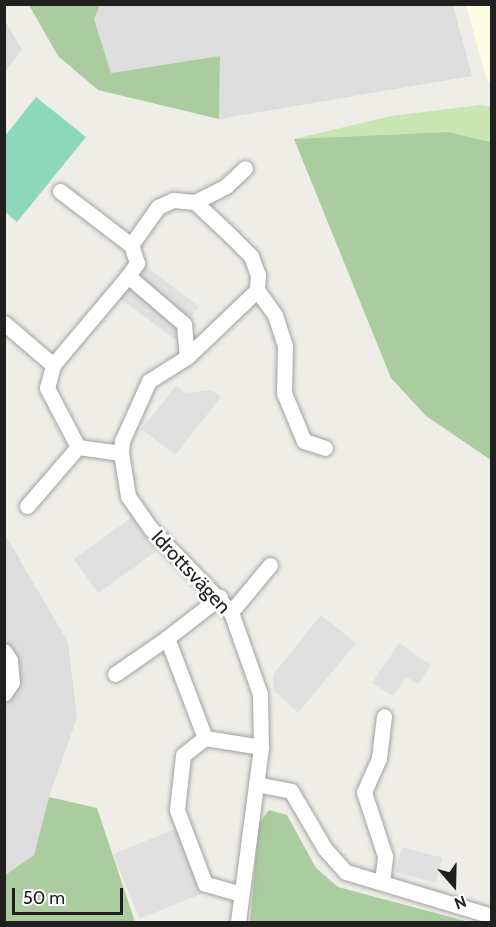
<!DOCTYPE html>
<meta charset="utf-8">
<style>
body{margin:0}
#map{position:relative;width:496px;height:927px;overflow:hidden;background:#efede7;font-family:Cabin,sans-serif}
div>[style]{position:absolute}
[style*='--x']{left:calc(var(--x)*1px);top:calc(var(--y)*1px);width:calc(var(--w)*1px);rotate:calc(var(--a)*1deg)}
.residential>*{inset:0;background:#dedddd}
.education>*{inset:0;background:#fcfde2}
.grass>*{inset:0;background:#c9e5b1}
.forest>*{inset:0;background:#abcc9f}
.pitch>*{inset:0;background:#8bd8bd}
.parking>*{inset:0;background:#e0e0e0;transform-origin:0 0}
.roads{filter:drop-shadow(0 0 2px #a1a1a1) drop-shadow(0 0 2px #a1a1a1)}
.minor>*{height:15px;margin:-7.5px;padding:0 7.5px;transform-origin:7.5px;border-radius:7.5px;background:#fff}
span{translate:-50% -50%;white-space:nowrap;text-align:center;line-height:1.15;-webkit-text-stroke:5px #fff;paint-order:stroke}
.street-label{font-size:20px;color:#202020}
.frame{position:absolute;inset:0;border:6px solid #202020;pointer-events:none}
.north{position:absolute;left:424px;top:855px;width:60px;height:60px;-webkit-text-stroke:4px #fff;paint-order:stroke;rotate:160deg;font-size:16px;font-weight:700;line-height:24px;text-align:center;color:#202020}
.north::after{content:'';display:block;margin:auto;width:21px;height:27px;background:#202020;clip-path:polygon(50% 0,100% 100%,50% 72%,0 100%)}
.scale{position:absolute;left:12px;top:888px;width:111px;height:27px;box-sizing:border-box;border:3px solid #202020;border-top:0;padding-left:8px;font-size:18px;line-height:21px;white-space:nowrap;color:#202020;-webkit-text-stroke:4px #fff;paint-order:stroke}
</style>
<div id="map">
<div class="residential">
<div style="clip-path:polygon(100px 4px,453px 5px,472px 76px,219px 119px,220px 56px,111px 73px,94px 19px)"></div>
<div style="clip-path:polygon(4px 19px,22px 50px,5px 72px,4px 72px)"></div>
<div style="clip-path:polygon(4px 533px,68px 642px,77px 718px,49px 797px,34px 855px,5px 876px)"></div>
</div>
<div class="education">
<div style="clip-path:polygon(466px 5px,491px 5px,491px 82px,487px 81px)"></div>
</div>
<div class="grass">
<div style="clip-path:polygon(480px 105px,491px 107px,491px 142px,448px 132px,294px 139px,391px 116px)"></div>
</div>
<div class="forest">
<div style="clip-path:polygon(29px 5px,100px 5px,94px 19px,111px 73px,220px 56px,219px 119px,98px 90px,58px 56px)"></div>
<div style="clip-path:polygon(448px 132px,491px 142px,491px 460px,426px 416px,391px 378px,294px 139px)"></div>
<div style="clip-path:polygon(49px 797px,97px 808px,135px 922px,5px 922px,4px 876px,34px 855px)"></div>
<div style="clip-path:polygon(269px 810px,287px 815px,316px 868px,338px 887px,469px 922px,250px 922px,259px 823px)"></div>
</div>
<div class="pitch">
<div style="clip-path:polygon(36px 97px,86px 137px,17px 222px,5px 212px,5px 136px)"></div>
</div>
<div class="parking">
<div style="left:144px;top:265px;width:69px;height:41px;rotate:37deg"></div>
<div style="clip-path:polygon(176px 386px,186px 393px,211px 390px,221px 397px,175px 455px,141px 429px)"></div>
<div style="left:132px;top:517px;width:42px;height:72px;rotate:54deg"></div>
<div style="clip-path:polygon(321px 615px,356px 643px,298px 713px,274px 691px,273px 675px)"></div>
<div style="clip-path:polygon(399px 643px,431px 665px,418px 684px,406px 677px,393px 696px,372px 683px)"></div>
<div style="left:180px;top:827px;width:70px;height:72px;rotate:68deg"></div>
<div style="left:402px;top:847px;width:42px;height:26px;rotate:15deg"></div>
</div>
<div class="roads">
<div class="minor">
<div style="--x:60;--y:191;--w:89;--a:37.3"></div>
<div style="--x:131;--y:245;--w:47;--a:-54.6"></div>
<div style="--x:158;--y:207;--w:17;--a:-25"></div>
<div style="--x:173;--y:200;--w:22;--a:5"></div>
<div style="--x:195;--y:202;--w:48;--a:43.3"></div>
<div style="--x:230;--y:235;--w:30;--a:45"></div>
<div style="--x:251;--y:256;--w:20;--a:70"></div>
<div style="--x:258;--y:275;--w:15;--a:94"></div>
<div style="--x:257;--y:290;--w:31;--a:54"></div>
<div style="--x:275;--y:315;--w:33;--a:72"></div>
<div style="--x:285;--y:346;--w:47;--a:91.2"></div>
<div style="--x:284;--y:393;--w:52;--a:67.4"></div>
<div style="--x:304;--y:441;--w:22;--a:18"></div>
<div style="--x:195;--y:202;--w:35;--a:-27"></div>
<div style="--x:226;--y:186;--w:26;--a:-43"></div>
<div style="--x:128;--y:276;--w:16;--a:-55"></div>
<div style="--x:137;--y:263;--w:19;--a:-108"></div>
<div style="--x:4;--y:323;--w:65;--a:40.6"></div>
<div style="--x:121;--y:453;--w:43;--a:-172.1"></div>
<div style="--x:78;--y:447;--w:67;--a:-117.7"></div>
<div style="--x:47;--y:388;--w:24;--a:-75"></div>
<div style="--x:53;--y:365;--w:116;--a:-49.9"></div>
<div style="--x:128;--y:276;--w:74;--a:40.6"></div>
<div style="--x:184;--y:324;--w:33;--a:85"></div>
<div style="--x:27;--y:506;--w:78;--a:-49.2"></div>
<div style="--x:231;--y:612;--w:61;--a:-50.3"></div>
<div style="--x:4;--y:651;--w:11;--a:56"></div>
<div style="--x:10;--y:660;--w:22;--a:85"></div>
<div style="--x:12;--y:682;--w:14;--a:124"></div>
<div style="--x:115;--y:674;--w:63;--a:-34.7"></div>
<div style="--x:205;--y:738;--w:107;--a:-110.8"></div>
<div style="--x:167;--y:638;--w:67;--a:-37.7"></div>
<div style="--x:256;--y:784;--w:36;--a:11"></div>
<div style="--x:291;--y:791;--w:67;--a:59.6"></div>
<div style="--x:325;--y:849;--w:31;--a:48"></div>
<div style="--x:346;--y:872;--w:152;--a:16.8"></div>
<div style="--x:382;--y:882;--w:26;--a:-83"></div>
<div style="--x:385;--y:856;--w:67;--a:-108.2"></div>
<div style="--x:364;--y:792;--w:37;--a:-66"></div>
<div style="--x:379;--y:758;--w:42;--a:-83.2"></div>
<div style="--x:241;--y:894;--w:37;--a:-164"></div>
<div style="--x:205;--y:884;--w:79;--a:-110.7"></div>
<div style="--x:177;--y:810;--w:55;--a:-83.8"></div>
<div style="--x:183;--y:755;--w:28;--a:-38"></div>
<div style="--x:205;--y:738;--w:57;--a:9.1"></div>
<div style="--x:238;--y:922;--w:177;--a:-82.5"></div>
<div style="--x:261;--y:747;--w:53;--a:-91.1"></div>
<div style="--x:260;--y:694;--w:87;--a:-109.5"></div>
<div style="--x:231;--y:612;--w:115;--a:-133.9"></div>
<div style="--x:151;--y:529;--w:40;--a:-124.9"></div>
<div style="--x:128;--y:496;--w:44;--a:-99.2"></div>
<div style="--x:121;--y:453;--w:12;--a:-85"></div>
<div style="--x:122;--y:441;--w:66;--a:-65.8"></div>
<div style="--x:149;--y:381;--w:45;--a:-32.3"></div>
<div style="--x:187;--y:357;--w:97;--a:-43.7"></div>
</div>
</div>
<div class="street-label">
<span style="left:191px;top:572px;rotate:47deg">Idrottsvägen</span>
</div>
<div class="frame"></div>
<div class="north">N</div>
<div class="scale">50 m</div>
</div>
